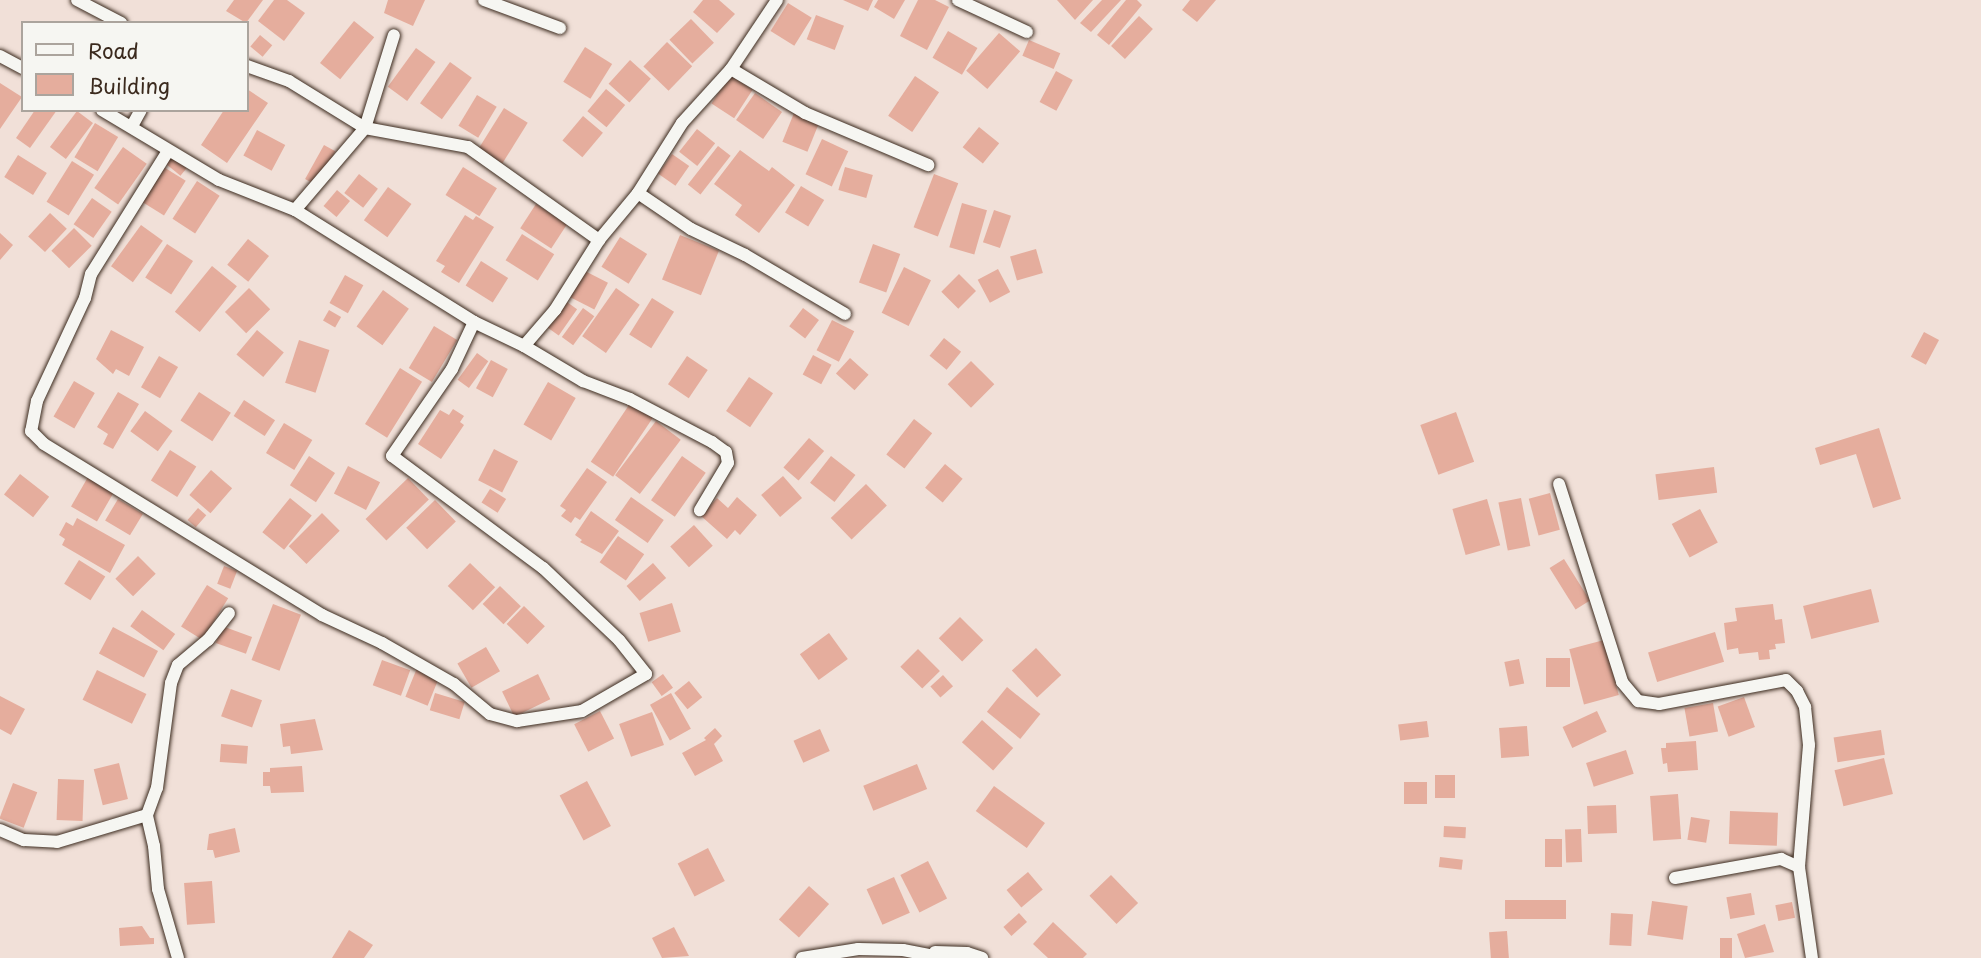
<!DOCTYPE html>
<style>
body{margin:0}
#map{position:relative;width:1981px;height:958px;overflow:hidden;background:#f1e0d8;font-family:"Playpen Sans",sans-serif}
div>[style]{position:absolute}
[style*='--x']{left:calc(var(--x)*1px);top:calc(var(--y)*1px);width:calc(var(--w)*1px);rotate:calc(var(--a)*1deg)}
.building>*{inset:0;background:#e5ad9d;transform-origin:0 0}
.roads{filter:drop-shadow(0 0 2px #3b2a1e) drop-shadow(0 0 2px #3b2a1e)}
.minor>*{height:12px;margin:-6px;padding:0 6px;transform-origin:6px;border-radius:6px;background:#f6f6f2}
span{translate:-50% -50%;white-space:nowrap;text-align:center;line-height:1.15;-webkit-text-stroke:7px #f6f6f2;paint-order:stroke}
.legend{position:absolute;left:21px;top:21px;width:228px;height:91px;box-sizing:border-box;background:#f6f6f2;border:2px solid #aba49d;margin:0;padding:9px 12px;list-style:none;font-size:21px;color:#3b2a1e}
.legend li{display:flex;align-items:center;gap:14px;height:35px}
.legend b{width:35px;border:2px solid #aba49d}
</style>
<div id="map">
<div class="building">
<div style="clip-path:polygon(234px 0,263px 0,246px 23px,226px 11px)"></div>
<div style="clip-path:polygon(274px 0,287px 0,305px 13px,284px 41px,258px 21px)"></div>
<div style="clip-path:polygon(388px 0,425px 0,413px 26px,384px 13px)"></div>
<div style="clip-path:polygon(703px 0,719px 0,735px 14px,717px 33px,693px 12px)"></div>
<div style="clip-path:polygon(843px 0,873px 0,868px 11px)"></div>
<div style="clip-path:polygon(878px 0,905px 0,894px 19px,874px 7px)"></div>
<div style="clip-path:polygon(918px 0,935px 0,949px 7px,927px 50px,900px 36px)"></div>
<div style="clip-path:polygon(1057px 0,1093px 0,1075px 20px)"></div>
<div style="clip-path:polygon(1102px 0,1121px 0,1091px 32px,1080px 23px)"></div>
<div style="clip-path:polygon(1126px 0,1137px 0,1142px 5px,1109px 45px,1097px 35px)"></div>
<div style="clip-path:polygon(1190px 0,1216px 0,1197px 22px,1182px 10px)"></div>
<div style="left:788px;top:3px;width:28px;height:33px;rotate:32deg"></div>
<div style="left:816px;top:15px;width:30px;height:26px;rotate:21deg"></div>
<div style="left:1139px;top:16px;width:19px;height:41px;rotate:43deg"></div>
<div style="left:691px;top:19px;width:33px;height:30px;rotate:46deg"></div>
<div style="left:354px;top:21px;width:26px;height:54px;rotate:39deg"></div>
<div style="left:948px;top:31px;width:34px;height:31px;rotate:30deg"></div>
<div style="left:999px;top:33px;width:28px;height:50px;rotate:41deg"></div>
<div style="left:260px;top:35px;width:16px;height:15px;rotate:40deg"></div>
<div style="left:1029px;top:40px;width:34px;height:17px;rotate:23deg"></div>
<div style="left:667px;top:42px;width:35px;height:34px;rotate:44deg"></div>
<div style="left:585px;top:47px;width:32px;height:41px;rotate:32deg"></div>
<div style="left:416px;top:48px;width:24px;height:48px;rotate:36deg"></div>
<div style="left:630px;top:60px;width:28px;height:32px;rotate:42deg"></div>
<div style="left:450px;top:62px;width:27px;height:51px;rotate:36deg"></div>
<div style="left:1056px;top:71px;width:19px;height:35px;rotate:28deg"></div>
<div style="left:730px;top:75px;width:27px;height:34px;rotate:33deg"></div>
<div style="left:915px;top:76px;width:29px;height:48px;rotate:34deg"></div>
<div style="clip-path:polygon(0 83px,22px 97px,0 129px)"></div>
<div style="clip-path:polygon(247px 89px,268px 103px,227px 163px,201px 145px,224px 110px,247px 110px)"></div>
<div style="left:606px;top:89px;width:25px;height:29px;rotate:40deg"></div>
<div style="left:755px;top:93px;width:33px;height:33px;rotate:35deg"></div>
<div style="left:477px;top:95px;width:23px;height:36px;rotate:31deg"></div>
<div style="left:504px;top:108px;width:28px;height:48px;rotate:32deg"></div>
<div style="clip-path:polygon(35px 110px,57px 110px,30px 148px,16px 138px)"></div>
<div style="left:77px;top:111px;width:20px;height:45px;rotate:37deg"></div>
<div style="left:794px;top:113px;width:27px;height:31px;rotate:22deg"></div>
<div style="left:583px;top:116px;width:26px;height:32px;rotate:40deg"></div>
<div style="left:95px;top:123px;width:27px;height:40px;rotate:31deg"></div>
<div style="left:979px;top:127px;width:26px;height:26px;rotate:39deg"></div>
<div style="left:697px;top:129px;width:23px;height:29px;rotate:38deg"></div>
<div style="left:257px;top:130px;width:32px;height:29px;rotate:28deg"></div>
<div style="left:822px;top:139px;width:29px;height:39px;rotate:25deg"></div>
<div style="left:324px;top:145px;width:13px;height:39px;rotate:29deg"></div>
<div style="left:718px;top:146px;width:16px;height:49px;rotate:38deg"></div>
<div style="left:123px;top:147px;width:29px;height:50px;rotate:35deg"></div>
<div style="clip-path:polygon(740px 150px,769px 171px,772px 167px,795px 185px,759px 233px,735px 215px,742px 205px,714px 184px)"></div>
<div style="left:672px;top:154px;width:21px;height:24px;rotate:35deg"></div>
<div style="left:18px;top:155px;width:34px;height:26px;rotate:32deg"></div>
<div style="left:172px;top:156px;width:19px;height:10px;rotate:39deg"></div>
<div style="left:72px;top:161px;width:26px;height:48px;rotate:32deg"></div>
<div style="left:162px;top:166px;width:28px;height:41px;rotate:32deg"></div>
<div style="left:463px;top:167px;width:40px;height:33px;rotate:32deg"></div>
<div style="left:845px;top:167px;width:29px;height:24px;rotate:16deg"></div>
<div style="left:359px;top:174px;width:24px;height:24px;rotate:38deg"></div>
<div style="left:934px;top:174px;width:26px;height:57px;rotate:21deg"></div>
<div style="left:197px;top:181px;width:27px;height:45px;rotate:33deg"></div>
<div style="left:801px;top:186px;width:27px;height:31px;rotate:31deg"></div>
<div style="left:388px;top:187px;width:29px;height:41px;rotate:36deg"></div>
<div style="left:337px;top:190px;width:17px;height:21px;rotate:40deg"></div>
<div style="left:92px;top:198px;width:24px;height:32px;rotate:35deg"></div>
<div style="left:962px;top:203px;width:26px;height:46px;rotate:16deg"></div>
<div style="left:536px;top:204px;width:37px;height:29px;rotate:33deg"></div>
<div style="left:994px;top:210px;width:18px;height:34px;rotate:19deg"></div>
<div style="left:50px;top:213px;width:23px;height:32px;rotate:43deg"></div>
<div style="clip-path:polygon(465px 215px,473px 220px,476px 216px,494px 227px,459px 283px,441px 272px,445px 266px,436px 261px)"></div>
<div style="left:141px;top:225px;width:27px;height:51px;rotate:36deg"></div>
<div style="left:74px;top:228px;width:25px;height:32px;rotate:45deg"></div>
<div style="clip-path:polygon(0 233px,13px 245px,0 260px)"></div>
<div style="left:522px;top:234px;width:38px;height:31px;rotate:32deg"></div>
<div style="left:680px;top:235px;width:42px;height:48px;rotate:22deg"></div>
<div style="left:620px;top:237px;width:32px;height:35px;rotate:32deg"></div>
<div style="left:248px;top:239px;width:27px;height:33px;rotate:39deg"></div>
<div style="left:167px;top:244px;width:31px;height:40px;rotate:33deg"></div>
<div style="left:873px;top:244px;width:29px;height:41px;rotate:20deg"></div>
<div style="left:1036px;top:249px;width:25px;height:27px;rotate:74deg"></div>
<div style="left:481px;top:261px;width:32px;height:29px;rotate:32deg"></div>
<div style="left:212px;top:266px;width:32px;height:59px;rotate:39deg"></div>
<div style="left:904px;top:267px;width:30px;height:51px;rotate:26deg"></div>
<div style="left:998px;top:269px;width:26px;height:23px;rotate:62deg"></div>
<div style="left:583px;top:270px;width:28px;height:30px;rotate:27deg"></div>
<div style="left:959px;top:274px;width:24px;height:25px;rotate:45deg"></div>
<div style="left:345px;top:275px;width:21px;height:32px;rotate:29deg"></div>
<div style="left:249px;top:288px;width:30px;height:34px;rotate:45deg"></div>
<div style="left:616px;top:288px;width:29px;height:59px;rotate:35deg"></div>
<div style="left:383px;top:290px;width:32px;height:45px;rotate:36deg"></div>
<div style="left:652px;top:298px;width:26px;height:43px;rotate:32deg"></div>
<div style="left:564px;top:300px;width:16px;height:32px;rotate:35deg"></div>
<div style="left:583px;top:308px;width:14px;height:36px;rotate:36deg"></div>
<div style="left:803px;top:308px;width:20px;height:23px;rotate:37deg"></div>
<div style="left:329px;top:310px;width:14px;height:12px;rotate:30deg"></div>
<div style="left:832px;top:320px;width:25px;height:34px;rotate:27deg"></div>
<div style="left:434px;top:326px;width:27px;height:49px;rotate:31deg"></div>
<div style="clip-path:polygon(111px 330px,144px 347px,129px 376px,116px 369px,113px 374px,96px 359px)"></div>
<div style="left:257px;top:330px;width:35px;height:32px;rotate:40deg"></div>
<div style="left:1924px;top:332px;width:17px;height:28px;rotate:28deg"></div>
<div style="left:944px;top:338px;width:22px;height:23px;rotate:39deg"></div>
<div style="left:299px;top:340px;width:32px;height:45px;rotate:18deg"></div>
<div style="left:477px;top:353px;width:14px;height:33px;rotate:36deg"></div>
<div style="left:813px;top:355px;width:21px;height:22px;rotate:28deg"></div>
<div style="left:159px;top:356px;width:22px;height:36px;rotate:30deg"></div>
<div style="left:687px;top:356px;width:25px;height:34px;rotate:34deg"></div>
<div style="left:850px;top:358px;width:25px;height:21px;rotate:42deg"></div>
<div style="left:491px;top:360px;width:19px;height:32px;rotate:28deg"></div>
<div style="left:971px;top:361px;width:33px;height:33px;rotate:45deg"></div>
<div style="left:400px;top:368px;width:26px;height:66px;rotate:32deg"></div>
<div style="left:749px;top:377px;width:29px;height:41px;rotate:34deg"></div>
<div style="left:74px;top:381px;width:24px;height:41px;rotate:30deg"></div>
<div style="left:548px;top:382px;width:32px;height:49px;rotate:30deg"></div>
<div style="clip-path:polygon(118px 392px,139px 404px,113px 449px,103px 444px,108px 434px,97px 427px)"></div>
<div style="left:199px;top:392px;width:38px;height:34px;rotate:33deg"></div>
<div style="left:244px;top:400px;width:37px;height:19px;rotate:33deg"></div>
<div style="left:631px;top:402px;width:27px;height:72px;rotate:34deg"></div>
<div style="clip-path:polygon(453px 409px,464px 416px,460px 422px,464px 425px,441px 459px,418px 444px,440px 410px,449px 415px)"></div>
<div style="left:145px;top:411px;width:34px;height:25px;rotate:36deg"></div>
<div style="left:1456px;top:412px;width:53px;height:38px;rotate:70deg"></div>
<div style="left:914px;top:419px;width:23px;height:45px;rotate:38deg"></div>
<div style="left:656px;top:421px;width:31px;height:68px;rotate:37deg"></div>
<div style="left:284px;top:423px;width:33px;height:35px;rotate:31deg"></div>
<div style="clip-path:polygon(1879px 428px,1901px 499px,1873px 508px,1856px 454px,1820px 465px,1815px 448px)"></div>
<div style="left:809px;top:438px;width:20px;height:39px;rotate:41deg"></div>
<div style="left:494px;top:449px;width:27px;height:35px;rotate:27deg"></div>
<div style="left:170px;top:450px;width:31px;height:36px;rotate:32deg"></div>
<div style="left:309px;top:456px;width:31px;height:35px;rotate:33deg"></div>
<div style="left:682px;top:456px;width:29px;height:54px;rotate:35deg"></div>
<div style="left:831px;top:456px;width:31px;height:34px;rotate:38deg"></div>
<div style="left:945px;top:464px;width:23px;height:31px;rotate:40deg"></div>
<div style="left:348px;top:466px;width:36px;height:31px;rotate:27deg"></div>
<div style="left:1714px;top:467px;width:26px;height:59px;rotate:83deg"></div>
<div style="clip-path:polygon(587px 468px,607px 482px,580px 520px,575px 517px,571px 523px,561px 516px,566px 510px,560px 506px)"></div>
<div style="left:211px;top:470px;width:28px;height:33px;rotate:41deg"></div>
<div style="left:20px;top:474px;width:37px;height:26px;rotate:38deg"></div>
<div style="left:783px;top:476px;width:29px;height:29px;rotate:49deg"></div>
<div style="left:88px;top:477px;width:30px;height:34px;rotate:30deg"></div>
<div style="left:408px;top:478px;width:30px;height:59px;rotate:46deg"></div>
<div style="left:866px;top:484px;width:30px;height:49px;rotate:46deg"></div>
<div style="left:490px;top:489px;width:19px;height:16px;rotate:32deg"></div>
<div style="left:1550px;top:493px;width:38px;height:22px;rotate:75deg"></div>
<div style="left:631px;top:497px;width:40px;height:28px;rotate:35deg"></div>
<div style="clip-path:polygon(737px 497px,757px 515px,740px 535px,735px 530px,727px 539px,701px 516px,717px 498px,728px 508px)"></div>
<div style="left:290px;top:498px;width:28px;height:44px;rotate:39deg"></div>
<div style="left:1521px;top:498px;width:49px;height:23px;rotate:79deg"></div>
<div style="left:118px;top:499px;width:29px;height:25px;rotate:31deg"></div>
<div style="left:1487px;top:499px;width:48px;height:36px;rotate:74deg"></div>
<div style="left:435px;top:500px;width:30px;height:40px;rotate:46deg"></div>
<div style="left:198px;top:508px;width:11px;height:16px;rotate:41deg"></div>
<div style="left:1700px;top:509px;width:38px;height:32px;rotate:62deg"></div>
<div style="clip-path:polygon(591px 511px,619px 531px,602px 554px,580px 542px,582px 540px,575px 535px)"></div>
<div style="left:322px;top:513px;width:25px;height:47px;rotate:45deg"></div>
<div style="clip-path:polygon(77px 518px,125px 545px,110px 573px,62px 545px,65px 539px,59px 535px,66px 522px,73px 526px)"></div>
<div style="left:694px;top:525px;width:28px;height:32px;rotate:48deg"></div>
<div style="left:618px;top:536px;width:32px;height:32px;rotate:35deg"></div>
<div style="left:138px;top:556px;width:25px;height:32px;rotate:45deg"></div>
<div style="left:1564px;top:559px;width:49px;height:17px;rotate:58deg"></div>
<div style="left:79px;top:560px;width:31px;height:28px;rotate:32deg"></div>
<div style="left:470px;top:563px;width:35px;height:32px;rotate:44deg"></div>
<div style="left:653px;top:563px;width:20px;height:35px;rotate:49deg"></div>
<div style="left:224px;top:566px;width:14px;height:19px;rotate:21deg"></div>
<div style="left:207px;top:585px;width:25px;height:49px;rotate:32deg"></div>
<div style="left:500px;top:586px;width:29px;height:25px;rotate:44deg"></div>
<div style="left:1871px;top:589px;width:34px;height:70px;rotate:76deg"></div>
<div style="left:672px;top:603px;width:30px;height:34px;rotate:73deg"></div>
<div style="left:273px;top:604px;width:30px;height:60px;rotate:21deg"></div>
<div style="clip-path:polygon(1773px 604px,1775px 620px,1782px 619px,1785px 643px,1775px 644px,1776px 649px,1769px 650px,1770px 659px,1759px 660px,1758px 652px,1739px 654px,1738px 648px,1727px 650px,1724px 623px,1737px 621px,1735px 608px)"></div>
<div style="left:524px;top:606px;width:29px;height:25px;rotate:44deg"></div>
<div style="left:142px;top:610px;width:41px;height:20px;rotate:36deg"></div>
<div style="left:960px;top:617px;width:33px;height:30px;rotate:45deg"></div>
<div style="left:222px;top:626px;width:32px;height:18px;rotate:20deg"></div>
<div style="left:113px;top:627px;width:51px;height:30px;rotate:28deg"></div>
<div style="left:1715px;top:632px;width:31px;height:70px;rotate:73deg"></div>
<div style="left:829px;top:633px;width:32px;height:36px;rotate:54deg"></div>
<div style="left:1604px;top:640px;width:57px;height:36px;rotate:75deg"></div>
<div style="left:486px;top:647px;width:28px;height:33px;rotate:60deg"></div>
<div style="left:1036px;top:648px;width:37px;height:33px;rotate:47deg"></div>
<div style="left:918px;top:649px;width:31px;height:25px;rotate:45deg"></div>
<div style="left:1546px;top:658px;width:24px;height:29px"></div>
<div style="left:1519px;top:659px;width:25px;height:15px;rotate:78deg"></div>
<div style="left:382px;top:660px;width:30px;height:27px;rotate:20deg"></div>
<div style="left:417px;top:668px;width:24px;height:31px;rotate:22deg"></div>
<div style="left:97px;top:670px;width:55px;height:33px;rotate:26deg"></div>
<div style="left:538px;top:674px;width:28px;height:40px;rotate:64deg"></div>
<div style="left:663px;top:674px;width:17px;height:14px;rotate:54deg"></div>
<div style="left:943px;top:675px;width:15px;height:17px;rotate:48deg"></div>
<div style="left:689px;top:681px;width:21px;height:19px;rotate:51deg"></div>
<div style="left:1007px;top:687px;width:43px;height:32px;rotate:39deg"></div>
<div style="left:231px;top:689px;width:33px;height:29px;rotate:20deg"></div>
<div style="left:435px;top:693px;width:31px;height:18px;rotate:17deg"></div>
<div style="left:671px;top:693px;width:41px;height:24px;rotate:61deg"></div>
<div style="clip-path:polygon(0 696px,25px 709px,11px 735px,0 729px)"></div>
<div style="left:1744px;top:697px;width:32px;height:28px;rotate:70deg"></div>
<div style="left:1713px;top:703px;width:29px;height:29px;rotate:80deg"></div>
<div style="left:600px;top:711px;width:31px;height:29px;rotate:63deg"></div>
<div style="left:1597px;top:711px;width:23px;height:38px;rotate:65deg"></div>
<div style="left:652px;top:712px;width:35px;height:35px;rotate:70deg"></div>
<div style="clip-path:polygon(315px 719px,323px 750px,291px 754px,290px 746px,283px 747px,280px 724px)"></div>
<div style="left:982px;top:720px;width:42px;height:30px;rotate:42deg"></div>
<div style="left:1427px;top:721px;width:16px;height:29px;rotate:83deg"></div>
<div style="left:1527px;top:726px;width:30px;height:28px;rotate:86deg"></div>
<div style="clip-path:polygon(715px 728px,722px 736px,714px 744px,723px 761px,695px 776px,682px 753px,706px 740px,704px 738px)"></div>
<div style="left:820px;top:729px;width:24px;height:29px;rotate:66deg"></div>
<div style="left:1881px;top:730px;width:25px;height:48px;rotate:81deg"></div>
<div style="clip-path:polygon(1696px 741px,1698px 770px,1668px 772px,1667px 763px,1663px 764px,1661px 748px,1666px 748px,1666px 743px)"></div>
<div style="left:221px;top:744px;width:27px;height:18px;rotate:4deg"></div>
<div style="left:1626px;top:750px;width:25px;height:42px;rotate:72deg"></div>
<div style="left:1884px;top:758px;width:37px;height:51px;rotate:76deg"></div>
<div style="left:119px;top:763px;width:37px;height:26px;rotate:76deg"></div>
<div style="left:917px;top:764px;width:27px;height:58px;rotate:68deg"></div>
<div style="clip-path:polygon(302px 766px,304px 792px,271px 793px,270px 786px,263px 786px,263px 772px,270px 772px,270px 768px)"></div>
<div style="left:1435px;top:775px;width:20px;height:23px"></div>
<div style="left:58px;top:779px;width:26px;height:41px;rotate:2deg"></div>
<div style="left:587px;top:781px;width:51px;height:31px;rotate:62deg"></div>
<div style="left:1404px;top:782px;width:23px;height:22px"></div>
<div style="left:13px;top:783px;width:26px;height:38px;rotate:21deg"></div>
<div style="left:994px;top:786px;width:63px;height:31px;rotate:36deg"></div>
<div style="left:1678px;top:794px;width:45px;height:28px;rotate:86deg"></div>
<div style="left:1616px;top:805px;width:28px;height:29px;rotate:88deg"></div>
<div style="left:1730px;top:811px;width:48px;height:33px;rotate:2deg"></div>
<div style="left:1691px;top:817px;width:19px;height:23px;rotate:9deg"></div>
<div style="left:1444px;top:826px;width:22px;height:11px;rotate:3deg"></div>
<div style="clip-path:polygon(235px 828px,240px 852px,215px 858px,213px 850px,207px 850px,209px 834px)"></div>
<div style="left:1581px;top:829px;width:33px;height:16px;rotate:88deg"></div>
<div style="left:1545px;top:839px;width:17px;height:28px"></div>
<div style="left:708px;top:848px;width:37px;height:34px;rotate:63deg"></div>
<div style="left:1440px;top:857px;width:23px;height:10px;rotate:7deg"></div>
<div style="left:928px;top:861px;width:42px;height:31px;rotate:63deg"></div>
<div style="left:1028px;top:872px;width:23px;height:28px;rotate:50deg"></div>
<div style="left:1111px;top:875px;width:39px;height:30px;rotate:46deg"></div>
<div style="left:894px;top:877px;width:39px;height:30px;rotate:66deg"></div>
<div style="left:212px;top:881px;width:42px;height:28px;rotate:86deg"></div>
<div style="left:809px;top:886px;width:27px;height:45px;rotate:42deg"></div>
<div style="left:1751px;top:893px;width:22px;height:25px;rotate:80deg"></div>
<div style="left:1566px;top:900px;width:19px;height:61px;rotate:90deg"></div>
<div style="left:1652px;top:901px;width:36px;height:34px;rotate:8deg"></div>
<div style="left:1792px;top:902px;width:16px;height:17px;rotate:79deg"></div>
<div style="left:1019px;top:913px;width:12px;height:21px;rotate:48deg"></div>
<div style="left:1611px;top:913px;width:22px;height:32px;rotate:3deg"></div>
<div style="clip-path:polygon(1053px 922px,1087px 954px,1083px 958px,1048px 958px,1033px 944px)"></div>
<div style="clip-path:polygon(1765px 924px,1774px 952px,1745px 958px,1737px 934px)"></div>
<div style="clip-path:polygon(142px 926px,150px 938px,154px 938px,154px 944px,120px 946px,119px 928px)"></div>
<div style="clip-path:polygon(674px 927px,689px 956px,662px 958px,652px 938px)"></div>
<div style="clip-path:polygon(349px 930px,373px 945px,364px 958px,332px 958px)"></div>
<div style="left:1507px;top:931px;width:27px;height:18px;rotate:86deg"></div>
<div style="left:1720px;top:938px;width:12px;height:20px"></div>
</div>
<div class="roads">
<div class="minor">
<div style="--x:77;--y:0;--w:50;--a:27.6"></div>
<div style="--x:484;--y:0;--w:81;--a:20.2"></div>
<div style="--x:958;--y:0;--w:76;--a:24.9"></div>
<div style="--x:0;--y:56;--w:26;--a:28"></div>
<div style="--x:247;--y:66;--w:45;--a:19.7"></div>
<div style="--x:289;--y:81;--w:89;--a:31.7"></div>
<div style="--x:365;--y:128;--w:105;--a:10.5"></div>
<div style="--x:468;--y:147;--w:161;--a:35.4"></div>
<div style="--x:731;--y:69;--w:86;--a:30.7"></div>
<div style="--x:805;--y:113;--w:134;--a:22.9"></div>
<div style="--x:102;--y:110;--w:136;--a:30.9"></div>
<div style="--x:219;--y:180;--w:82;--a:21.5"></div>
<div style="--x:295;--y:210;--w:211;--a:32"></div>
<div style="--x:474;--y:322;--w:55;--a:25.6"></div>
<div style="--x:524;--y:346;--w:69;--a:30.7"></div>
<div style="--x:583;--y:381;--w:50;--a:21"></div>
<div style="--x:630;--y:399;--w:93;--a:27.7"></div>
<div style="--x:712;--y:442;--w:17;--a:36"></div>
<div style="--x:726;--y:452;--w:11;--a:80"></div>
<div style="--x:728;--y:463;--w:55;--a:120.8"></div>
<div style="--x:132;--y:126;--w:18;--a:-61"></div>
<div style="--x:168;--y:151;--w:145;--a:122"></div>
<div style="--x:91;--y:274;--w:25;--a:104"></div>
<div style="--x:85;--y:298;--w:114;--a:115"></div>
<div style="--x:37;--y:401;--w:31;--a:101"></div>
<div style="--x:31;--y:431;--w:18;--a:45"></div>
<div style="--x:44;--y:444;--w:326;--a:31.6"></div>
<div style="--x:322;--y:615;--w:66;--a:25"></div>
<div style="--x:382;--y:643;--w:83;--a:29.7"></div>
<div style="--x:454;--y:684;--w:47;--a:39.8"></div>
<div style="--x:490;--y:714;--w:28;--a:15"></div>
<div style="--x:517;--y:721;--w:66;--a:-8.7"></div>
<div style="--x:582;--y:711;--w:74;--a:-30"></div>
<div style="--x:646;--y:674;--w:43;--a:-128.5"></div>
<div style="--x:619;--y:640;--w:105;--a:-136.5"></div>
<div style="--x:543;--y:568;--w:188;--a:-143.4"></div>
<div style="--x:392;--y:456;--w:106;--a:-55.4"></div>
<div style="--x:452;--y:369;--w:52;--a:-64.9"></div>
<div style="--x:638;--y:193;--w:64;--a:34.2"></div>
<div style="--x:691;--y:229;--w:60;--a:25.7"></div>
<div style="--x:745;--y:255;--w:116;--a:30.5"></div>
<div style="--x:295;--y:210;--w:108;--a:-49.5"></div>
<div style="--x:365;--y:128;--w:97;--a:-72.7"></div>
<div style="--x:524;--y:346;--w:48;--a:-49.3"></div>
<div style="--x:555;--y:310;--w:83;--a:-57.8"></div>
<div style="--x:599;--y:240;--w:61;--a:-50.3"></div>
<div style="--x:638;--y:193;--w:83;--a:-57.8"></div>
<div style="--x:682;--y:123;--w:73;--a:-47.8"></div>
<div style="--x:731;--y:69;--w:83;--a:-56.3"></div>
<div style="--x:1559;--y:484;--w:208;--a:72.3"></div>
<div style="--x:1622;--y:682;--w:25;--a:50"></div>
<div style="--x:1638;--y:701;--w:21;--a:8"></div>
<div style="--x:1659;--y:704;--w:129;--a:-10.7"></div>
<div style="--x:1786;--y:680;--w:16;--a:45"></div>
<div style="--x:1797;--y:691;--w:18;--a:63"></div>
<div style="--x:1805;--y:707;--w:38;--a:84"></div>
<div style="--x:1809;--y:745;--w:122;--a:94.7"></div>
<div style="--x:0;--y:830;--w:26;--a:23"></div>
<div style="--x:24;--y:840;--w:33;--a:3"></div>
<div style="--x:57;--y:842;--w:94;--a:-16.7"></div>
<div style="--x:1675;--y:878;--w:108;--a:-10.2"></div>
<div style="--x:1781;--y:859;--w:20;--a:24"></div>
<div style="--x:1799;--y:867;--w:92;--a:81.9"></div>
<div style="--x:935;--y:952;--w:32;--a:2"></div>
<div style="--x:967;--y:953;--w:16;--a:18"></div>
<div style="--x:178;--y:958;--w:72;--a:-106.2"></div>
<div style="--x:158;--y:889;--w:43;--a:-95.3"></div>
<div style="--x:154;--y:846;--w:32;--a:-103"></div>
<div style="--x:147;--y:815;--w:29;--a:-70"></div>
<div style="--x:157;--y:788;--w:106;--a:-82.4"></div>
<div style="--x:171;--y:683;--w:19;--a:-69"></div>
<div style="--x:178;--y:665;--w:39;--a:-40"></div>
<div style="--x:208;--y:640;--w:34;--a:-52"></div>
<div style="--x:802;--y:958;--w:57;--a:-9.1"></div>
<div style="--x:858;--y:949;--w:45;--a:1.3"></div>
<div style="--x:903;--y:950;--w:42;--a:11"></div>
</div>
</div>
<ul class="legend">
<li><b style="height:9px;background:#f6f6f2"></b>Road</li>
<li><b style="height:19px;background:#e5ad9d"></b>Building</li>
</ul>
</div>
